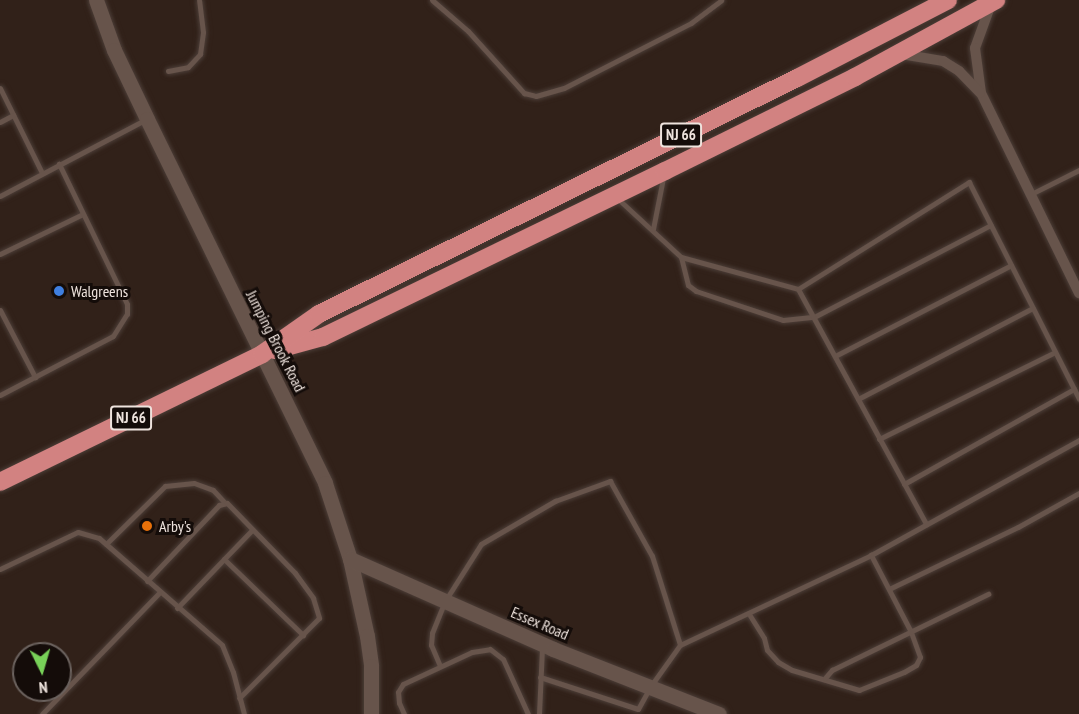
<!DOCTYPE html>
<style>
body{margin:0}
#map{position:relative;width:1079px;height:714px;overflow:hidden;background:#312119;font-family:"PT Sans Narrow",sans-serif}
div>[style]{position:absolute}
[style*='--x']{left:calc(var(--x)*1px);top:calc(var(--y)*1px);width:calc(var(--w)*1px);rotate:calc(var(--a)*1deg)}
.roads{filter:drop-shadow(0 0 2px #4c3e38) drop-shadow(0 0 2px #4c3e38)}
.lane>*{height:5px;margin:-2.5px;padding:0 2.5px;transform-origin:2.5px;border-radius:2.5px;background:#67544b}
.street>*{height:10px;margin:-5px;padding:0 5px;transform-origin:5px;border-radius:5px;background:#67544b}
.secondary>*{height:15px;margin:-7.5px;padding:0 7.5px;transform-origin:7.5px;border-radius:7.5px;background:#67544b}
.highway>*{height:18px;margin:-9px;padding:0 9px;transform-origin:9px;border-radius:9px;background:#d28281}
.dots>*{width:16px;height:16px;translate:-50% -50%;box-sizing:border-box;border:3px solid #140c09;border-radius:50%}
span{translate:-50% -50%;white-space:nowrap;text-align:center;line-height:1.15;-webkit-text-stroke:6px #140c09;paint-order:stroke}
.shield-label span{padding:2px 4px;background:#140c09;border:2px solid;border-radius:4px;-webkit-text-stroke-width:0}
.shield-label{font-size:15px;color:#eee3dd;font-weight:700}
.poi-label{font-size:16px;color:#eee3dd}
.left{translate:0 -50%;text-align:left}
.street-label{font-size:16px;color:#eee3dd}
.north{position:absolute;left:12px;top:642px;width:60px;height:60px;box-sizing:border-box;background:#140c09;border:2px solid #6b625e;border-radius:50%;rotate:175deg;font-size:16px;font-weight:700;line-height:24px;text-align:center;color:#eee3dd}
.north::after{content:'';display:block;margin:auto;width:21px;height:27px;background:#78d158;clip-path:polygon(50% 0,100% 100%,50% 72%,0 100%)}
</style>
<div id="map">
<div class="roads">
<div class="lane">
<div style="--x:432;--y:0;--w:48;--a:40.7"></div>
<div style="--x:468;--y:31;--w:84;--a:47.9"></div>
<div style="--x:524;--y:93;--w:12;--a:14"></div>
<div style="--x:536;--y:96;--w:29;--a:-16"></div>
<div style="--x:564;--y:88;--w:143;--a:-27.1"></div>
<div style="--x:691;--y:23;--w:38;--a:-37"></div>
<div style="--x:168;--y:71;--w:20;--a:-11"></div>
<div style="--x:188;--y:67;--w:18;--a:-47"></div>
<div style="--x:200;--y:54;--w:22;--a:-82"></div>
<div style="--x:203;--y:32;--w:32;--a:-97"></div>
<div style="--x:0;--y:88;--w:95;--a:63.7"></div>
<div style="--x:0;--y:122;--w:15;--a:-28"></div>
<div style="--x:1031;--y:194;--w:54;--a:-26.6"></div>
<div style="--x:0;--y:196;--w:164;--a:-27.7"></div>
<div style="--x:617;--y:198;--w:87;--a:42.7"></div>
<div style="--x:681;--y:257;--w:29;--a:76"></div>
<div style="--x:688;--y:285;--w:10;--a:37"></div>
<div style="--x:696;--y:291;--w:92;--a:18.4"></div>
<div style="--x:783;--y:320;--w:31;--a:-6"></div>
<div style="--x:814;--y:317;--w:199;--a:-27.5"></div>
<div style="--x:653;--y:229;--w:52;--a:-78.9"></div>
<div style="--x:0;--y:254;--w:92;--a:-25.7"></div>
<div style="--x:681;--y:257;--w:121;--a:15.3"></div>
<div style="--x:798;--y:289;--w:268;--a:61.4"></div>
<div style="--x:798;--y:289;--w:202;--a:-32"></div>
<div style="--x:969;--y:182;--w:243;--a:63.1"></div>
<div style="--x:0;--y:310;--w:76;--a:62.4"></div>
<div style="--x:835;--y:356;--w:198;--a:-27.3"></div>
<div style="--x:0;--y:395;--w:127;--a:-27.6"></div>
<div style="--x:113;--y:336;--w:26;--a:-58"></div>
<div style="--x:127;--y:314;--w:10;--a:-90"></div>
<div style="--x:127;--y:304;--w:156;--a:-115.9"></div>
<div style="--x:858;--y:399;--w:197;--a:-27.5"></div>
<div style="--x:879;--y:439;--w:196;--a:-26.3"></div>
<div style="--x:904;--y:484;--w:195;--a:-29.2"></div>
<div style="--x:106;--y:544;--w:83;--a:-44.5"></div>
<div style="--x:165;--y:486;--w:29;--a:-6"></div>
<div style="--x:194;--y:483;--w:20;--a:20"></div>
<div style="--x:213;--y:490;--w:18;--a:47"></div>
<div style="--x:224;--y:559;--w:40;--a:-46"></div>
<div style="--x:0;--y:569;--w:86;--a:-25.4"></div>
<div style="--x:78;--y:532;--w:22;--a:16"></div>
<div style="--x:99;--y:538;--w:163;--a:41"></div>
<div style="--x:222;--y:645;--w:29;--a:68"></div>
<div style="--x:233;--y:672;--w:43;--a:75.3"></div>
<div style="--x:147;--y:581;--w:105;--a:-46.5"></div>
<div style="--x:219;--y:505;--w:8;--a:-14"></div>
<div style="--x:227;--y:503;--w:98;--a:45.8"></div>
<div style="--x:295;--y:573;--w:31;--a:54"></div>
<div style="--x:313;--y:598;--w:21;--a:73"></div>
<div style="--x:319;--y:618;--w:113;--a:135"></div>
<div style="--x:889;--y:589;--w:143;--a:-25.7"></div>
<div style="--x:1018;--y:527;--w:70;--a:-29.1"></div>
<div style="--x:177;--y:608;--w:68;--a:-46.2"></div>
<div style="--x:224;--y:559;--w:110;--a:43.9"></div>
<div style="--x:749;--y:614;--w:28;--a:58"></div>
<div style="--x:764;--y:638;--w:12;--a:76"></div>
<div style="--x:767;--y:650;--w:16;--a:47"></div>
<div style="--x:778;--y:662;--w:16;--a:30"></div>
<div style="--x:792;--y:670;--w:70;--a:16.6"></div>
<div style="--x:859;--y:690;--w:48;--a:-21.8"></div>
<div style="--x:904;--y:672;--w:14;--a:-30"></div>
<div style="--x:916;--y:665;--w:9;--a:-63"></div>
<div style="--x:920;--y:657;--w:29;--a:-110"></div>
<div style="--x:910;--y:630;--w:85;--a:-117.5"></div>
<div style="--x:440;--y:666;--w:23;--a:-113"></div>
<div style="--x:431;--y:645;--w:12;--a:-85"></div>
<div style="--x:432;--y:633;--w:35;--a:-68"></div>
<div style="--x:445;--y:601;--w:67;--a:-57.7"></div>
<div style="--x:481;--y:544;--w:86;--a:-30.2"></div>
<div style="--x:555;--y:501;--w:59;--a:-20"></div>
<div style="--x:610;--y:481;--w:86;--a:60.8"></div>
<div style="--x:652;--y:556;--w:93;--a:72.5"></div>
<div style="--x:540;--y:677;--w:103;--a:18.1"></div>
<div style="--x:638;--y:709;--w:25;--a:-61"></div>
<div style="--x:650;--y:687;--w:52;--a:-54.5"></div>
<div style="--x:680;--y:645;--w:211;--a:-25.2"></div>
<div style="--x:871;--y:555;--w:238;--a:-28.9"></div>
<div style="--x:825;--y:678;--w:11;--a:-49"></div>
<div style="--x:832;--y:670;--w:174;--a:-26"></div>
<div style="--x:42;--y:714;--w:168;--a:-46"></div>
<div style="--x:404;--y:714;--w:12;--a:-114"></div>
<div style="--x:399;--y:703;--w:11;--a:-95"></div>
<div style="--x:398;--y:692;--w:9;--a:-58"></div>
<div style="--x:403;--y:684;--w:76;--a:-24.9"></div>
<div style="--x:472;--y:652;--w:18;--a:-9"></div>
<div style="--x:490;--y:649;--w:16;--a:38"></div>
<div style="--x:503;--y:659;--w:60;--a:65.6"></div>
<div style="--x:539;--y:714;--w:67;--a:-87.4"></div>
</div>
<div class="street">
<div style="--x:991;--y:4;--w:47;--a:110"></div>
<div style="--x:975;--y:48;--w:45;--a:82.4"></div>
<div style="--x:981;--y:93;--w:223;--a:63.9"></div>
<div style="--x:901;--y:54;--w:43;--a:9.5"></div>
<div style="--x:943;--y:61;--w:19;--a:32"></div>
<div style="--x:959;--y:71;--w:30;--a:46"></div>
</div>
<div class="secondary">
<div style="--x:96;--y:0;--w:53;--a:70.2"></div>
<div style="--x:114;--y:50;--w:76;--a:64.4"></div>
<div style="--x:147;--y:119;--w:405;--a:63.9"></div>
<div style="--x:325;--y:483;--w:80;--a:71.8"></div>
<div style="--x:350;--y:559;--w:79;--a:77.6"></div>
<div style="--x:367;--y:636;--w:30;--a:82"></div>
<div style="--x:371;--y:666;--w:48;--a:90"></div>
<div style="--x:350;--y:559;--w:222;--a:23.9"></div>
<div style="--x:553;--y:649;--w:178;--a:21.4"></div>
</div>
<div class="highway">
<div style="--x:275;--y:350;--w:50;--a:-15.2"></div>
<div style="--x:323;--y:337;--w:380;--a:-25.9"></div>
<div style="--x:665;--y:171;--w:212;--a:-26.3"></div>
<div style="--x:855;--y:77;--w:161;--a:-28.6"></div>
<div style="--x:0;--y:482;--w:292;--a:-26"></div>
<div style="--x:262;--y:354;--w:70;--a:-35.1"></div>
<div style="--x:319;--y:314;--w:533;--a:-26.28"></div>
<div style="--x:797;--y:78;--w:170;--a:-27.3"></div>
</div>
</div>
<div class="dots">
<div style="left:59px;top:291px;background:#3f7fe0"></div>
<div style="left:147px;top:526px;background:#e8710a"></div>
</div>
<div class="shield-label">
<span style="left:681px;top:135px">NJ 66</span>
<span style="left:131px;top:418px">NJ 66</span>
</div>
<div class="poi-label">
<span class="left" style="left:71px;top:291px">Walgreens</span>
<span class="left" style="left:159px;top:526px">Arby's</span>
</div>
<div class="street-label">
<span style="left:276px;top:341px;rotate:63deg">Jumping Brook Road</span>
<span style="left:540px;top:623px;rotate:23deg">Essex Road</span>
</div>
<div class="north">N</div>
</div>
